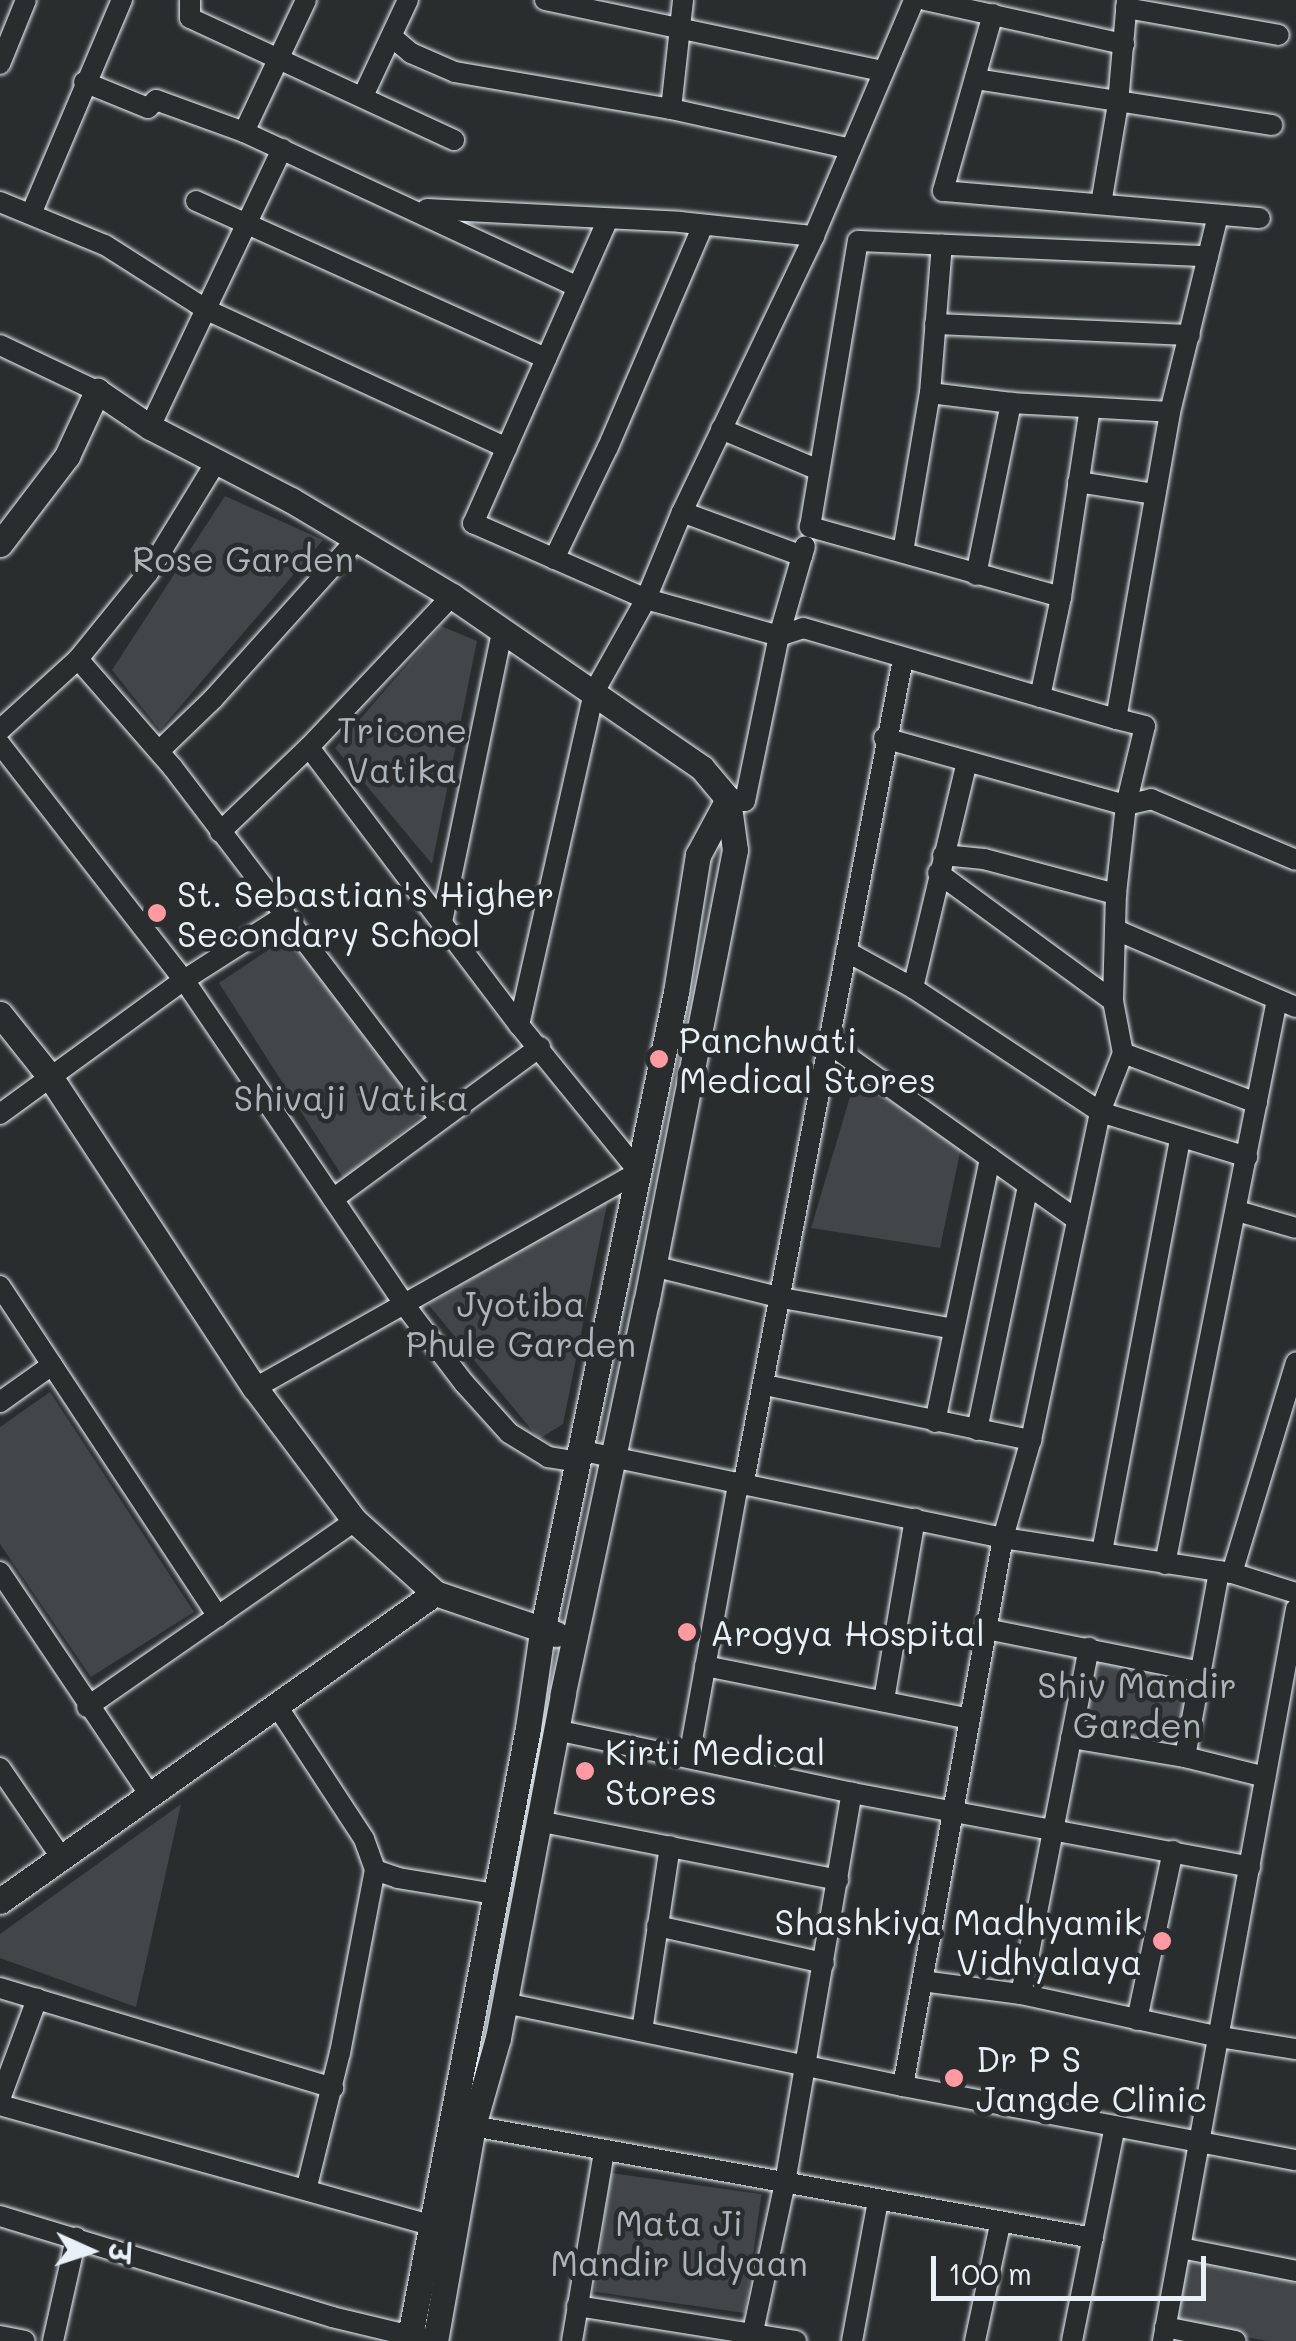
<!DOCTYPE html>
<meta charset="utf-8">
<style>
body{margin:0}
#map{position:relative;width:1296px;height:2341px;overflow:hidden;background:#2a2d2e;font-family:Mali,"Playpen Sans Deva",sans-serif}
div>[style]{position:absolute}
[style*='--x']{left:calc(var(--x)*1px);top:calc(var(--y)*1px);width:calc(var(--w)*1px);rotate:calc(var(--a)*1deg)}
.green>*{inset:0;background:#424648;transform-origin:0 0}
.roads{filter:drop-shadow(0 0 2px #e8f1f8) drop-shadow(0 0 2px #e8f1f8)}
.minor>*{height:20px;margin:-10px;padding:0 10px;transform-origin:10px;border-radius:10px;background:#2a2d2e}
.tertiary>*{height:25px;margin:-12.5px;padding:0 12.5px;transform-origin:12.5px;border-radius:12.5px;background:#2a2d2e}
.dots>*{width:28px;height:28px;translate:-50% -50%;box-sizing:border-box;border:5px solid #2a2d2e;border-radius:50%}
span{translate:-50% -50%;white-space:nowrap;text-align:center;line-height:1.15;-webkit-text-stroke:9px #2a2d2e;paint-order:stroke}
.park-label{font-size:35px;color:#aeb5ba}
.poi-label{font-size:35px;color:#e8f1f8}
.left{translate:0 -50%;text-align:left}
.right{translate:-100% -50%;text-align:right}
.north{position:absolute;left:40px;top:2201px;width:100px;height:100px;-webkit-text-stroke:8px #2a2d2e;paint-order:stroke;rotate:93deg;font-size:28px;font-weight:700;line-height:40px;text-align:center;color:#e8f1f8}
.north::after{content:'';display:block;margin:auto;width:35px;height:45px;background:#e8f1f8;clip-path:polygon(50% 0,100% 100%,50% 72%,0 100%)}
.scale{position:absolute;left:931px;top:2256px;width:275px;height:45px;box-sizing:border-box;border:5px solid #e8f1f8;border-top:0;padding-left:12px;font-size:30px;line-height:35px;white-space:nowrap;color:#e8f1f8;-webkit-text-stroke:8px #2a2d2e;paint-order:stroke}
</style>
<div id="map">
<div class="green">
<div style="clip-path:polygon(225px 496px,323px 540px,160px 730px,112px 670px)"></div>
<div style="clip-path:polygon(441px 626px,477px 641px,432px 864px,335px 748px)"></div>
<div style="clip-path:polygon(289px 936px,425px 1113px,344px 1179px,219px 983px)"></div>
<div style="clip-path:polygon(855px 1080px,962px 1143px,940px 1248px,811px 1228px)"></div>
<div style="clip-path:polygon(608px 1199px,563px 1424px,539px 1439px,428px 1304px)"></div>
<div style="clip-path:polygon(50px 1392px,194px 1612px,91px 1677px,0 1544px,0 1427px)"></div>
<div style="left:1093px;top:1653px;width:104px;height:83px;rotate:11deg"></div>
<div style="clip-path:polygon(181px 1804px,136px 2007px,0 1958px,0 1934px)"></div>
<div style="left:611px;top:2173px;width:152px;height:120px;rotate:8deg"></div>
<div style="clip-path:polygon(1187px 2255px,1296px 2276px,1296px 2341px,1268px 2341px,1172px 2324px)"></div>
</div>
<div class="roads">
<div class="minor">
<div style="--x:190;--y:0;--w:18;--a:90"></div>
<div style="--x:190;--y:18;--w:291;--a:24.8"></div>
<div style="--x:545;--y:0;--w:345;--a:11.9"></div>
<div style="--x:925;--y:0;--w:204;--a:12.5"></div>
<div style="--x:1126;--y:8;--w:155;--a:10"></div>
<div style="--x:993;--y:14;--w:184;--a:105.8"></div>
<div style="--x:943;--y:191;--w:318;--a:4.9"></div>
<div style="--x:392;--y:37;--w:25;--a:40"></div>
<div style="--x:411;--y:53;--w:48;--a:23.4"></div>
<div style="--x:455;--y:72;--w:219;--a:9.7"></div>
<div style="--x:671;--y:109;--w:184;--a:12.5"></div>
<div style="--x:0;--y:64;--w:69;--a:-67.9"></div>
<div style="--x:975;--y:79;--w:301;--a:8.8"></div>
<div style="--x:84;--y:82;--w:69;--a:22.1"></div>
<div style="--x:148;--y:108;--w:11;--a:-45"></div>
<div style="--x:156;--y:100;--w:94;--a:20"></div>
<div style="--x:244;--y:132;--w:366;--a:24.9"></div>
<div style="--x:363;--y:96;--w:106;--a:-64.9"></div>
<div style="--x:671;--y:109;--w:110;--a:-83.7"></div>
<div style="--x:244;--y:132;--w:146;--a:-64.8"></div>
<div style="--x:196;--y:201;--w:384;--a:24.2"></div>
<div style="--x:0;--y:202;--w:113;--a:22.3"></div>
<div style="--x:105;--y:245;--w:121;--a:32.5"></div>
<div style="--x:207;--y:310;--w:330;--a:24.7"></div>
<div style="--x:1101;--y:204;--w:102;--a:-80.4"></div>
<div style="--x:1118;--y:103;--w:103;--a:-85"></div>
<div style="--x:427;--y:209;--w:253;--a:2.9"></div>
<div style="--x:680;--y:222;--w:135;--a:6"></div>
<div style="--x:31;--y:214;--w:233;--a:-67"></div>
<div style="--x:608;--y:219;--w:333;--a:113.9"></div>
<div style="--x:473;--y:523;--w:189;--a:23.7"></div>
<div style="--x:646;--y:599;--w:138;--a:15.5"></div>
<div style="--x:779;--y:636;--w:25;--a:-18"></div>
<div style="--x:803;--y:628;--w:326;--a:16.2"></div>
<div style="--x:1116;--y:719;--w:312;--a:-80"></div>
<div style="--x:1170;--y:412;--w:203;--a:-76.3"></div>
<div style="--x:935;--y:324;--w:255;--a:2.5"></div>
<div style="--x:0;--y:345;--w:107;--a:25.4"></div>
<div style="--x:930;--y:393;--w:82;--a:7"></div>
<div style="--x:1011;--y:403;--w:159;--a:3.2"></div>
<div style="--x:150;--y:427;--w:308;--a:-64.6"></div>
<div style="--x:721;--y:429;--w:106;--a:22.7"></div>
<div style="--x:1078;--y:482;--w:78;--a:8.9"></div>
<div style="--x:682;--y:512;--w:128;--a:20.1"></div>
<div style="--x:802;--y:556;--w:10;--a:-73"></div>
<div style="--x:903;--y:552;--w:161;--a:-80.4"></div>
<div style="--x:930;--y:393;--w:149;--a:-85.4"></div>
<div style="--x:554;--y:559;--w:124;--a:-64.3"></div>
<div style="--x:608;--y:447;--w:241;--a:-66.8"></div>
<div style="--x:976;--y:575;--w:176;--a:-78.5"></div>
<div style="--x:1061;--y:597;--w:261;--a:-164.4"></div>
<div style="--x:810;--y:527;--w:290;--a:-80.5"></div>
<div style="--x:858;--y:241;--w:350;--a:2.5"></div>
<div style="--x:78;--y:659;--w:145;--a:48.9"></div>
<div style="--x:173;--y:768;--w:440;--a:52.7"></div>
<div style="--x:1040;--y:697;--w:102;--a:-78.1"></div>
<div style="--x:1061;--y:597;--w:191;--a:-81.3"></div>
<div style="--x:0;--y:730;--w:105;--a:-42.3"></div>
<div style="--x:78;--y:659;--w:111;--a:-50.9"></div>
<div style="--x:148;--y:573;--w:130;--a:-58.5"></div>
<div style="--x:884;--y:738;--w:251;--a:15.5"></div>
<div style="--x:1126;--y:805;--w:26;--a:-13"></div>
<div style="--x:1151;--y:799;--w:157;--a:22.8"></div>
<div style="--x:0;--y:744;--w:299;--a:52.1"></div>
<div style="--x:184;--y:980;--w:395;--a:55.8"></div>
<div style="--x:406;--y:1307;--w:96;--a:52.7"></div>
<div style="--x:464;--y:1383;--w:67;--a:48"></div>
<div style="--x:509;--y:1433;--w:46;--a:31.6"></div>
<div style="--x:548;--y:1457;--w:32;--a:9"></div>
<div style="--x:159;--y:751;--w:75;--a:-43.9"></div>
<div style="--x:213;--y:699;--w:215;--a:-48"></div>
<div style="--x:728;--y:799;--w:17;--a:7"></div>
<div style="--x:745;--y:801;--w:168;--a:-78.4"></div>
<div style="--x:779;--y:636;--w:83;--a:-74"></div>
<div style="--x:220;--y:832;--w:123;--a:-43.7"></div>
<div style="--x:309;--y:747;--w:208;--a:-46.6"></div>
<div style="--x:943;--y:855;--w:41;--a:5.6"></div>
<div style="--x:984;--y:859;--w:137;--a:14.9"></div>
<div style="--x:442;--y:922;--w:296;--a:-78.3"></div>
<div style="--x:1116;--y:930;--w:196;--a:23.2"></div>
<div style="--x:846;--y:951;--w:77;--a:28.9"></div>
<div style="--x:913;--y:988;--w:224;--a:33.5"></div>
<div style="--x:1100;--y:1112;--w:154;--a:17"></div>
<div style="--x:913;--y:988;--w:233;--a:-76.6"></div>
<div style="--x:1113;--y:1001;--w:107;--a:-88.4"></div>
<div style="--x:1116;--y:894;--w:90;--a:-83.6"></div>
<div style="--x:1126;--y:805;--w:81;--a:-76.5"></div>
<div style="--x:1145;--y:726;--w:30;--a:-166"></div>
<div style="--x:519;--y:1025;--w:341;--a:-77.3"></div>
<div style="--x:594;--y:692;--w:107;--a:-60.8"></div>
<div style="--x:646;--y:599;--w:94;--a:-67.5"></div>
<div style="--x:682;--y:512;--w:306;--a:-64.4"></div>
<div style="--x:814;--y:236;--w:256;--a:-67"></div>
<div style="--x:831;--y:1045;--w:302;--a:35.4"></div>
<div style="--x:1123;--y:1053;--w:143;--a:20.5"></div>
<div style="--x:0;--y:1114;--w:228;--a:-36.1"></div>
<div style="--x:184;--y:980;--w:119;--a:-32.6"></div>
<div style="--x:333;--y:1199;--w:257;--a:-36.3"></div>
<div style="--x:1237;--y:1211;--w:61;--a:16.1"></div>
<div style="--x:653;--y:1266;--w:133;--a:13.9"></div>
<div style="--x:782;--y:1298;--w:175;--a:10.2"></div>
<div style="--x:0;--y:1286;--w:396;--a:56.6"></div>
<div style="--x:765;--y:1385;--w:272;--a:11.7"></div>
<div style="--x:255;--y:1388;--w:441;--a:-29.4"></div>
<div style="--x:639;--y:1172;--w:190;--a:-129.2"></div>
<div style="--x:519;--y:1025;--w:348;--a:-127.1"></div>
<div style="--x:0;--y:1402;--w:64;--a:-35.4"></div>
<div style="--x:935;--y:1422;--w:270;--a:-78.2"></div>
<div style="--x:977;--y:1430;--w:249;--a:-78.2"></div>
<div style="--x:583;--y:1451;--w:429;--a:11.7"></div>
<div style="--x:1003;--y:1538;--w:232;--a:8.7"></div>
<div style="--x:1232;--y:1573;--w:67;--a:17.4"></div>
<div style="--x:743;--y:1486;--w:842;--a:-79.05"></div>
<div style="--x:1102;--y:1552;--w:419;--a:-79.3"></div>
<div style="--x:1165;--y:1564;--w:575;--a:-78.77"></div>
<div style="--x:0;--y:1572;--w:269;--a:56.1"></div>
<div style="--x:1232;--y:1573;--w:220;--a:-73.1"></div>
<div style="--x:986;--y:1629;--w:220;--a:11.3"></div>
<div style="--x:705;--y:1666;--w:270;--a:11.3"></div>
<div style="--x:884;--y:1700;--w:184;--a:-80.3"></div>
<div style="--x:277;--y:1706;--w:159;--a:56.8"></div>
<div style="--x:364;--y:1839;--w:33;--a:70"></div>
<div style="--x:375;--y:1870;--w:24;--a:19"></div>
<div style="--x:398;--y:1878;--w:98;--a:9.4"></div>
<div style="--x:87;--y:1707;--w:326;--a:-34.8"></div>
<div style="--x:556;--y:1730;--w:303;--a:12"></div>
<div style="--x:852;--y:1793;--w:405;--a:10.5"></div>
<div style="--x:1071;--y:1738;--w:116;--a:9.5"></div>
<div style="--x:1185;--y:1757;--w:83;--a:13.9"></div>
<div style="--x:689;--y:1757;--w:276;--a:-79.8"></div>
<div style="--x:1185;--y:1757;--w:189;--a:-79.6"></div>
<div style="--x:0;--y:1768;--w:108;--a:55.6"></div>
<div style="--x:538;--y:1821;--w:306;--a:11.1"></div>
<div style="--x:657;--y:1926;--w:171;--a:12.5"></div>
<div style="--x:922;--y:1981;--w:100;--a:7.5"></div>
<div style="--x:1021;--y:1994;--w:204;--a:12.2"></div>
<div style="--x:1220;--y:2037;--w:77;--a:9"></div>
<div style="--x:0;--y:1988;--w:348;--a:16.7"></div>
<div style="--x:1021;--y:1994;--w:353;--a:-78.9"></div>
<div style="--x:505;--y:2003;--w:407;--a:11.8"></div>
<div style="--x:903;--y:2086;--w:400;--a:10.7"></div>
<div style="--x:1137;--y:2020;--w:173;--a:-78"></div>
<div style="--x:642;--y:2031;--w:187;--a:-81.4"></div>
<div style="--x:903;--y:2086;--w:557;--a:-79.66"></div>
<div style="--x:1003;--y:1538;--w:102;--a:-74.1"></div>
<div style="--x:1031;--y:1440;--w:335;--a:-78.1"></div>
<div style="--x:1100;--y:1112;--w:63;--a:-68.7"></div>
<div style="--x:1123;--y:1053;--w:53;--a:-100.9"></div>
<div style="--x:1113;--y:1001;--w:217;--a:-143.8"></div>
<div style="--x:0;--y:2099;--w:107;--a:-69.7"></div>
<div style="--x:0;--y:2105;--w:446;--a:15.6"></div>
<div style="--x:473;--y:2126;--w:630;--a:10.24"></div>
<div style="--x:306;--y:2190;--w:141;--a:-76.1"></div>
<div style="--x:340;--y:2053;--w:186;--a:-79.2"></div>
<div style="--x:0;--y:2216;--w:347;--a:16.9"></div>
<div style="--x:332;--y:2317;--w:103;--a:13.5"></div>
<div style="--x:1181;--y:2248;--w:117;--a:11.3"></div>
<div style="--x:577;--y:2306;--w:222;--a:9.1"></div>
<div style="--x:1165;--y:2327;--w:72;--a:11.2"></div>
<div style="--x:0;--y:2336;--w:25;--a:11"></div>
<div style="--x:53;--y:2341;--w:106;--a:-77.4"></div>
<div style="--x:572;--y:2341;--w:193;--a:-80.4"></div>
<div style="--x:751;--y:2341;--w:162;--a:-77.9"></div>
<div style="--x:785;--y:2183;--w:396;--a:-80.3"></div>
<div style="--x:852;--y:2341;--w:142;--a:-79.5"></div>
<div style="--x:975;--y:2341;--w:120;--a:-77.9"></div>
<div style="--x:1072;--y:2341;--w:219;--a:-78.7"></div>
<div style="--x:1163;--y:2341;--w:744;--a:-79.7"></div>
</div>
<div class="tertiary">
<div style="--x:0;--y:544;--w:111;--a:-52.7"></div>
<div style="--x:67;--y:456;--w:72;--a:-65.2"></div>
<div style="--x:97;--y:391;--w:64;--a:34.2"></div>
<div style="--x:150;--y:427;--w:159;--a:27.4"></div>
<div style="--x:291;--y:500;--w:187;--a:30.8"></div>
<div style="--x:452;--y:596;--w:303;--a:34.5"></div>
<div style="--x:702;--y:768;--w:40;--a:50"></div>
<div style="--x:728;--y:799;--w:51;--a:82.2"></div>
<div style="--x:735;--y:850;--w:461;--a:101.1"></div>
<div style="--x:646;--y:1302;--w:401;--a:102"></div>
<div style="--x:563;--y:1694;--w:350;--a:100.7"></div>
<div style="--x:498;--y:2038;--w:91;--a:105.9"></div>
<div style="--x:473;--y:2126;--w:218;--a:100"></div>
<div style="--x:0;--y:1014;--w:82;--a:51.4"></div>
<div style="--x:51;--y:1078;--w:371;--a:56.7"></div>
<div style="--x:255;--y:1388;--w:166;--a:53.1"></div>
<div style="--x:355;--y:1521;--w:108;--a:42"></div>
<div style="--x:435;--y:1593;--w:128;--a:18.7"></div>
<div style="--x:0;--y:1901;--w:533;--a:-35.3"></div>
<div style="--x:409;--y:2341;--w:624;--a:-79.01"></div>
<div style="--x:528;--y:1728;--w:97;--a:-81.7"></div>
<div style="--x:542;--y:1632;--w:654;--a:-78.17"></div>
<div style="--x:676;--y:992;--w:139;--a:-80.9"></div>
<div style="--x:698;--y:855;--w:64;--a:-61.8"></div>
</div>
</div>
<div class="dots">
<div style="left:157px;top:913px;background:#ff9aa2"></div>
<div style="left:659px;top:1059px;background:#ff9aa2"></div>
<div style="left:687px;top:1632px;background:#ff9aa2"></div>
<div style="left:585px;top:1771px;background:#ff9aa2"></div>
<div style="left:1162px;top:1941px;background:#ff9aa2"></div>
<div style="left:954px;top:2078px;background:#ff9aa2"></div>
</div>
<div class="park-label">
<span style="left:243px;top:558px">Rose Garden</span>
<span style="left:402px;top:749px">Tricone<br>Vatika</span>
<span style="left:351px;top:1097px">Shivaji Vatika</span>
<span style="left:521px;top:1323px">Jyotiba<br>Phule Garden</span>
<span style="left:1137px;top:1704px">Shiv Mandir<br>Garden</span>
<span style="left:679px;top:2242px">Mata Ji<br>Mandir Udyaan</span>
</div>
<div class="poi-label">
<span class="left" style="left:177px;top:913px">St. Sebastian's Higher<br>Secondary School</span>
<span class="left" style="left:679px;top:1059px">Panchwati<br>Medical Stores</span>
<span class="left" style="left:710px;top:1632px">Arogya Hospital</span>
<span class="left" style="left:605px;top:1771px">Kirti Medical<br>Stores</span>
<span class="right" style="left:1142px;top:1941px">Shashkiya Madhyamik<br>Vidhyalaya</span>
<span class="left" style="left:976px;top:2078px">Dr P S<br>Jangde Clinic</span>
</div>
<div class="north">उ</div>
<div class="scale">100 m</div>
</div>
